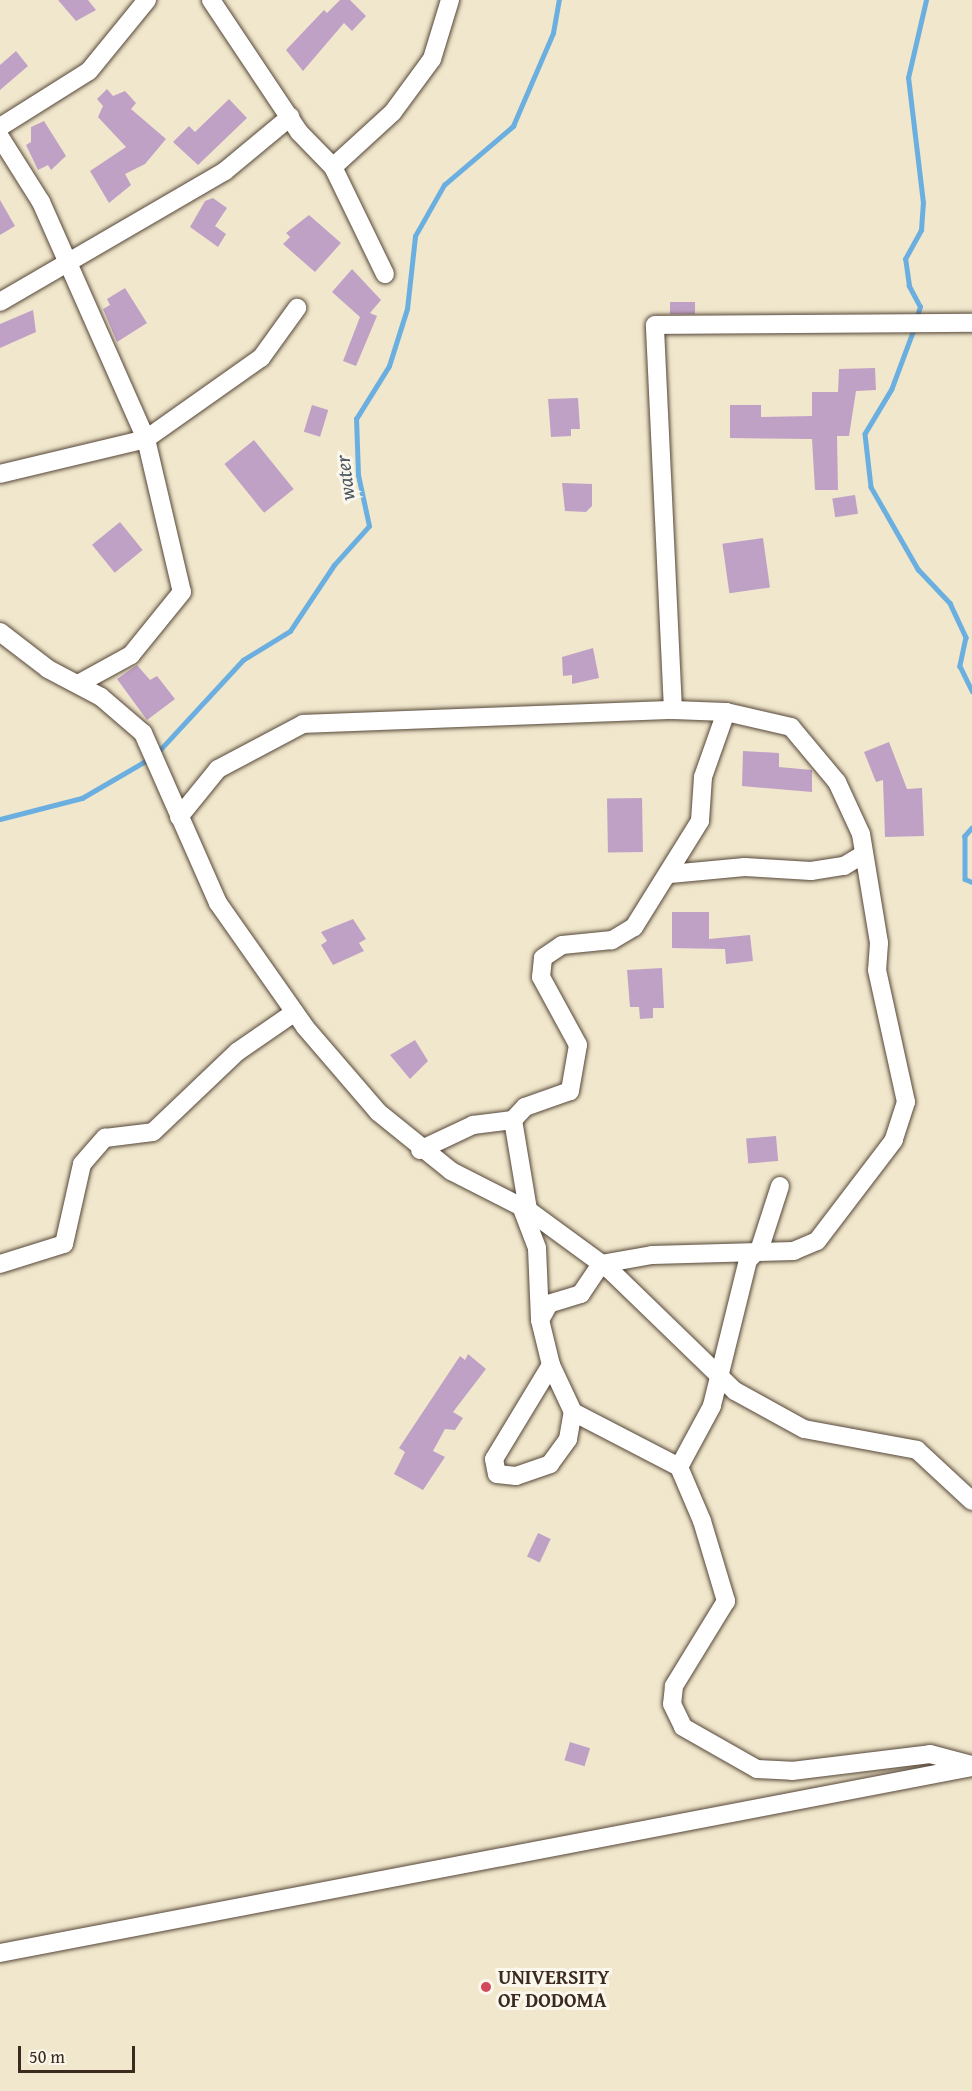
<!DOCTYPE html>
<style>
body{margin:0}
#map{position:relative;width:972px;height:2091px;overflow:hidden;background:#f0e7cc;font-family:"Gentium Book Plus",serif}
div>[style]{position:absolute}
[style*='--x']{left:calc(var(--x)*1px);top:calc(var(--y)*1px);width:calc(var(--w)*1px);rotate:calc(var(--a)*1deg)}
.stream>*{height:4.5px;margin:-2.25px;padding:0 2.25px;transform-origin:2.25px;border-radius:2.25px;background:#6bafe0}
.building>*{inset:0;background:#c0a1c6;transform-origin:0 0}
.roads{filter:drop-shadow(0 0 2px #564638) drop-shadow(0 0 2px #564638)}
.street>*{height:18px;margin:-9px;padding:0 9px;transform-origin:9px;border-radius:9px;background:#fff}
.dots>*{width:16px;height:16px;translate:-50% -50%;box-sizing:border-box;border:3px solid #fbf7ec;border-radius:50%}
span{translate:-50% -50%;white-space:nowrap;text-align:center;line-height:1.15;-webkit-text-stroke:6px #fbf7ec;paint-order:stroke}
.poi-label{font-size:20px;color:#3b2a1e;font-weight:700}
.left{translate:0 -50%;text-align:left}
.water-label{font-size:21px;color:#4c5962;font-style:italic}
.scale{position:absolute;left:18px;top:2046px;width:117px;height:27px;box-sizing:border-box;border:3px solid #3b2a1e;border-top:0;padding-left:8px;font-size:18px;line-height:21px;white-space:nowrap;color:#3b2a1e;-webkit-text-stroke:4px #fbf7ec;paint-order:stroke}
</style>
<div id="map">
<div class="stream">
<div style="--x:916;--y:319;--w:13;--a:-72"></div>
<div style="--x:920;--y:307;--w:24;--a:-118"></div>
<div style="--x:909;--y:286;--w:27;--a:-98"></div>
<div style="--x:905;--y:259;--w:33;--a:-61"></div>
<div style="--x:921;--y:230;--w:27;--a:-86"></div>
<div style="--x:923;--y:203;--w:126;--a:-96.8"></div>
<div style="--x:908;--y:78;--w:80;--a:-77"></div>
<div style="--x:915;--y:327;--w:66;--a:110.4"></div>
<div style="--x:892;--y:389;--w:52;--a:121"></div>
<div style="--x:865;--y:434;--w:53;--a:83.5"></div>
<div style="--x:871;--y:487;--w:95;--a:60.2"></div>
<div style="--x:918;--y:569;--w:47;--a:46.7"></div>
<div style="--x:950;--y:603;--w:38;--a:65"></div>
<div style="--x:966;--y:637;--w:30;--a:102"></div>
<div style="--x:960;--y:666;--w:28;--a:64"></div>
<div style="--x:158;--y:752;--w:125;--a:-47.3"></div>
<div style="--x:243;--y:660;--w:55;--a:-31.7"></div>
<div style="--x:290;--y:631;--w:79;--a:-56.3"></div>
<div style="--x:334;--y:565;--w:52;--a:-48.1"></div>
<div style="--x:369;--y:526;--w:52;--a:-102.2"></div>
<div style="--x:358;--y:475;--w:56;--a:-92"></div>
<div style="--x:356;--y:419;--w:62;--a:-58.1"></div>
<div style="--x:389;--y:366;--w:60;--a:-72.5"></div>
<div style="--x:407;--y:309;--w:73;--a:-83.7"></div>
<div style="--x:415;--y:236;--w:59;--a:-60.4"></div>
<div style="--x:444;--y:185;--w:91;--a:-40.5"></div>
<div style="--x:513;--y:126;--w:101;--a:-66.7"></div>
<div style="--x:553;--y:33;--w:34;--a:-80"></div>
<div style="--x:0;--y:819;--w:85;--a:-14.4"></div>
<div style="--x:82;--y:798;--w:78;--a:-30.2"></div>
<div style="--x:972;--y:828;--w:11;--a:131"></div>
<div style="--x:965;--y:836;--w:43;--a:90"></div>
<div style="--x:965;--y:879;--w:8;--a:23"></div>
</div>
<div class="building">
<div style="clip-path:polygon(58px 0,88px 0,96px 10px,76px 21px)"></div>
<div style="clip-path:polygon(340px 0,350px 0,366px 16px,352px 31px,344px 23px,303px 71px,286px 50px,324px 10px,327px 13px)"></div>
<div style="clip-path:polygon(16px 51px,28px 66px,0 90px,0 65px)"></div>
<div style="clip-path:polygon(107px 89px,113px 96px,125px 91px,136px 103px,131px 109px,166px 139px,145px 164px,125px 174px,131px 185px,109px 203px,90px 171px,126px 147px,98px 117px,103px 106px,97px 99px)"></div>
<div style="clip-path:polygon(229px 99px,247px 118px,198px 165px,173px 142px,189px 126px,195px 132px)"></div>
<div style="clip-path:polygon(44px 121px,66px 156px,51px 170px,48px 165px,38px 170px,26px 145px,31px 142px,31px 127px)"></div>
<div style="clip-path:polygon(213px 198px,227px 208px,215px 226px,226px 234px,218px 247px,190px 227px,205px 201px)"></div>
<div style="clip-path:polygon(0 200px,15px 226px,0 235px)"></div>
<div style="clip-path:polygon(309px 215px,341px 243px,315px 272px,283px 244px,290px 237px,286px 233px)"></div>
<div style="clip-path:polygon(352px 269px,381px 300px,370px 313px,377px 316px,356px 366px,343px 361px,360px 317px,332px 292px)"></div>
<div style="clip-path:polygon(125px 288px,147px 323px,117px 342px,103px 309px,110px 305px,107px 299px)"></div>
<div style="left:670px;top:302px;width:25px;height:12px"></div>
<div style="clip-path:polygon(33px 310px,36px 332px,0 348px,0 324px)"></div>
<div style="clip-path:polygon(875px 368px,876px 390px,856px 391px,849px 436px,837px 436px,838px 490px,815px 490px,812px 439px,730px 438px,730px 405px,761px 405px,761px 417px,812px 416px,812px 392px,838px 392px,839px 369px)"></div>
<div style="clip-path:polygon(578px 398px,580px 429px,571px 429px,571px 436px,551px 437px,548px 399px)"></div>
<div style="left:312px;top:405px;width:17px;height:28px;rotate:17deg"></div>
<div style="left:254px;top:440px;width:63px;height:38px;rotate:51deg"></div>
<div style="clip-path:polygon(562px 483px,592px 484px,592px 506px,586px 512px,565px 511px)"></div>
<div style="left:855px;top:495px;width:19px;height:23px;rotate:81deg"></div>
<div style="left:120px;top:522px;width:36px;height:36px;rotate:51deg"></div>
<div style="left:763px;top:538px;width:50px;height:41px;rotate:82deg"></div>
<div style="clip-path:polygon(593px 648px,599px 678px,572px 684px,572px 675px,563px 676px,562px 657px)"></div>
<div style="clip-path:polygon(137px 665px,150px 680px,157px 676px,175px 699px,147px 720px,117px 679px)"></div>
<div style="clip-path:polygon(889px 742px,907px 789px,922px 788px,924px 836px,885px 837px,883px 780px,876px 782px,864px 752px)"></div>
<div style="clip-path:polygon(743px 751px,779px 753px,779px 767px,812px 770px,812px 792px,742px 786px)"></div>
<div style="left:642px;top:798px;width:54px;height:35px;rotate:89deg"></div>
<div style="clip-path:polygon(672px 912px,709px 912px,709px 939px,750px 935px,753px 961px,726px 964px,725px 949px,672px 948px)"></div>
<div style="clip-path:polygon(353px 919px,366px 939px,359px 943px,364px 951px,333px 965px,321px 945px,327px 941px,321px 932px)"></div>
<div style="clip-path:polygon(662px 968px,664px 1008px,653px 1008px,653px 1018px,640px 1019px,639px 1007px,630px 1007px,627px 970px)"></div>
<div style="clip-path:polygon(415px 1040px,428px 1061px,410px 1079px,390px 1055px)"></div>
<div style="left:776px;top:1136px;width:25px;height:30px;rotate:85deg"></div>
<div style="clip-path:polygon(468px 1354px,486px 1369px,453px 1412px,463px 1418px,455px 1430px,445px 1429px,433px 1451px,445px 1457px,423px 1490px,394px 1474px,405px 1452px,399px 1448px,460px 1356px,465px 1360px)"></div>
<div style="left:538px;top:1533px;width:14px;height:26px;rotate:25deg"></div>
<div style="left:570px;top:1742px;width:21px;height:19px;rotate:17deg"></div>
</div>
<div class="roads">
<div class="street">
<div style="--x:211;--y:0;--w:159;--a:56.3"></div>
<div style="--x:299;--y:132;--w:49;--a:45.8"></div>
<div style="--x:333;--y:167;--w:119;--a:64.1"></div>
<div style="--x:0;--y:127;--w:105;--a:-32.2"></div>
<div style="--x:89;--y:71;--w:92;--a:-50.8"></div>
<div style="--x:0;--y:137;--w:77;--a:57.8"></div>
<div style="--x:41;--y:202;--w:259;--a:66.1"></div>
<div style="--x:146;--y:439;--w:141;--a:-35.2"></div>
<div style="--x:261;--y:358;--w:62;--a:-54.2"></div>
<div style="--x:333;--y:167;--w:81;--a:-42.5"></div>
<div style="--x:393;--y:112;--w:66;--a:-53.7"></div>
<div style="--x:432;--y:59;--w:62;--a:-73"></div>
<div style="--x:0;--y:302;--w:260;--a:-30.2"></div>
<div style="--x:225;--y:171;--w:85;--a:-39.7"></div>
<div style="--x:0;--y:474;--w:150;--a:-13.5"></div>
<div style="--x:146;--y:439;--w:157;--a:76.8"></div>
<div style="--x:182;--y:592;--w:81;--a:129"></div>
<div style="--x:131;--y:655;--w:58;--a:151.2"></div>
<div style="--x:0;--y:632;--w:61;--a:37.6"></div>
<div style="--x:48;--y:669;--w:60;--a:27.8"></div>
<div style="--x:101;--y:697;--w:55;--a:40.6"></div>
<div style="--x:143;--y:733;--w:186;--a:66.2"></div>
<div style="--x:218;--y:903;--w:151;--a:54.9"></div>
<div style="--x:305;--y:1027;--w:112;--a:49.3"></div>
<div style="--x:378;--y:1112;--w:94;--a:38.9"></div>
<div style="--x:451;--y:1171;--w:86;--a:26.9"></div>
<div style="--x:673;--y:710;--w:53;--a:2.2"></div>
<div style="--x:726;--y:712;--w:67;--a:13"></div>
<div style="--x:791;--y:727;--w:72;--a:50.1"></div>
<div style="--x:837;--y:782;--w:57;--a:65.2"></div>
<div style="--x:861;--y:834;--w:110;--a:80.6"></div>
<div style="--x:879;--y:943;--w:27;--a:94"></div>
<div style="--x:877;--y:970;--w:135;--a:77.6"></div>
<div style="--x:906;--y:1102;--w:40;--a:108"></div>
<div style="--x:894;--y:1140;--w:127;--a:127.3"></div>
<div style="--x:817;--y:1241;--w:25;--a:157"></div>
<div style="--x:794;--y:1251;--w:142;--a:178.4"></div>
<div style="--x:652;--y:1255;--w:52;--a:170"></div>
<div style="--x:601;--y:1264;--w:36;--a:124"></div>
<div style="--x:581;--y:1294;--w:34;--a:163"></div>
<div style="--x:549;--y:1304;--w:18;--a:119"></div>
<div style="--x:540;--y:1320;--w:46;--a:76.3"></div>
<div style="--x:551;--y:1365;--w:52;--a:64.9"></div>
<div style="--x:573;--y:1412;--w:119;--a:27.4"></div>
<div style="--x:726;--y:712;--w:69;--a:109.5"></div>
<div style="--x:703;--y:777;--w:44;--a:93.9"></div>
<div style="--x:700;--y:821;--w:125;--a:121.9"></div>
<div style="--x:634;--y:927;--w:26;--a:149"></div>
<div style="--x:612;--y:940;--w:50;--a:174.3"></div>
<div style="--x:562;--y:945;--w:23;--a:146"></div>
<div style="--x:543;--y:958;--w:19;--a:96"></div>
<div style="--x:541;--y:977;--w:77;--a:61.4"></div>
<div style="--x:578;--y:1045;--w:47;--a:99.9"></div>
<div style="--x:570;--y:1091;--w:48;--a:160.4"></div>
<div style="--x:525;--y:1107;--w:18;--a:133"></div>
<div style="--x:513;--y:1120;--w:91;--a:80.5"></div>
<div style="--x:528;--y:1210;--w:102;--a:36.2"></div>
<div style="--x:610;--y:1270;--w:174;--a:44.1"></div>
<div style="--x:735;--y:1391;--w:79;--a:28.8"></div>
<div style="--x:804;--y:1429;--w:115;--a:10.5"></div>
<div style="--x:917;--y:1450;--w:75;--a:42.8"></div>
<div style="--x:179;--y:817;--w:62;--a:-50.9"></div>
<div style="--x:218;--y:769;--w:96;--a:-27.9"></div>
<div style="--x:303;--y:724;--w:370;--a:-2.2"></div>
<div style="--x:673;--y:710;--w:385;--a:-92.7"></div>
<div style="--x:655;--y:325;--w:317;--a:-0.4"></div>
<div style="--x:670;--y:874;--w:75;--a:-5.3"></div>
<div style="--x:745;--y:867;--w:66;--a:3.5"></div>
<div style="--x:811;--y:871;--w:33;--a:-9"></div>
<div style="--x:844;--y:866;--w:23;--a:-31"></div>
<div style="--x:420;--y:1150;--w:59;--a:-25.3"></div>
<div style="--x:473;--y:1125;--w:40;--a:-7.1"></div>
<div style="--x:780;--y:1186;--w:65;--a:107.9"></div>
<div style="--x:760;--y:1248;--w:17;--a:135"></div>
<div style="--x:748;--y:1260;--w:150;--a:103.9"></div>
<div style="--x:712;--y:1406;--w:69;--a:118.4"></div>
<div style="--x:679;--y:1467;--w:59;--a:66.9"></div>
<div style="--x:702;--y:1521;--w:84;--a:73.3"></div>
<div style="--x:726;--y:1601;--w:100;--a:121.5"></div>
<div style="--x:674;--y:1686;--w:18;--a:96"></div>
<div style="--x:672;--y:1704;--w:25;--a:64"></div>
<div style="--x:683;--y:1727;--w:85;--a:29.6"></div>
<div style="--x:757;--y:1769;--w:35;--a:3"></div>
<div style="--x:792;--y:1771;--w:139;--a:-7"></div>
<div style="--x:930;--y:1754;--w:43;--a:14.7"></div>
<div style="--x:521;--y:1206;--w:45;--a:69.1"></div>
<div style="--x:537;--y:1248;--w:72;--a:87.6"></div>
<div style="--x:0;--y:1264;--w:67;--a:-17.4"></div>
<div style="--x:64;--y:1244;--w:82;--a:-77.3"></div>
<div style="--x:82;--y:1164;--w:35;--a:-49"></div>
<div style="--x:105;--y:1138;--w:48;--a:-7.1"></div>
<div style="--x:153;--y:1132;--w:116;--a:-43.6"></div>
<div style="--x:237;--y:1052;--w:70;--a:-34.6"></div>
<div style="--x:551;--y:1365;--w:110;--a:121.2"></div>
<div style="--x:494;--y:1459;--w:15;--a:79"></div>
<div style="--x:497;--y:1474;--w:19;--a:6"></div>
<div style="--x:516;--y:1476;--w:36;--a:-19"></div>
<div style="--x:550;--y:1464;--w:31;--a:-54"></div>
<div style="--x:568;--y:1439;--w:27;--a:-80"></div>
<div style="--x:0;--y:1953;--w:990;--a:-10.83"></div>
</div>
</div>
<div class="dots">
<div style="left:486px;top:1987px;background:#d1495b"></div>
</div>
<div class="poi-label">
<span class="left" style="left:498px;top:1988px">UNIVERSITY<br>OF DODOMA</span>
</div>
<div class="water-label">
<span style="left:345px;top:478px;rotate:-97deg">water</span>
</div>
<div class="scale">50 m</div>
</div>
